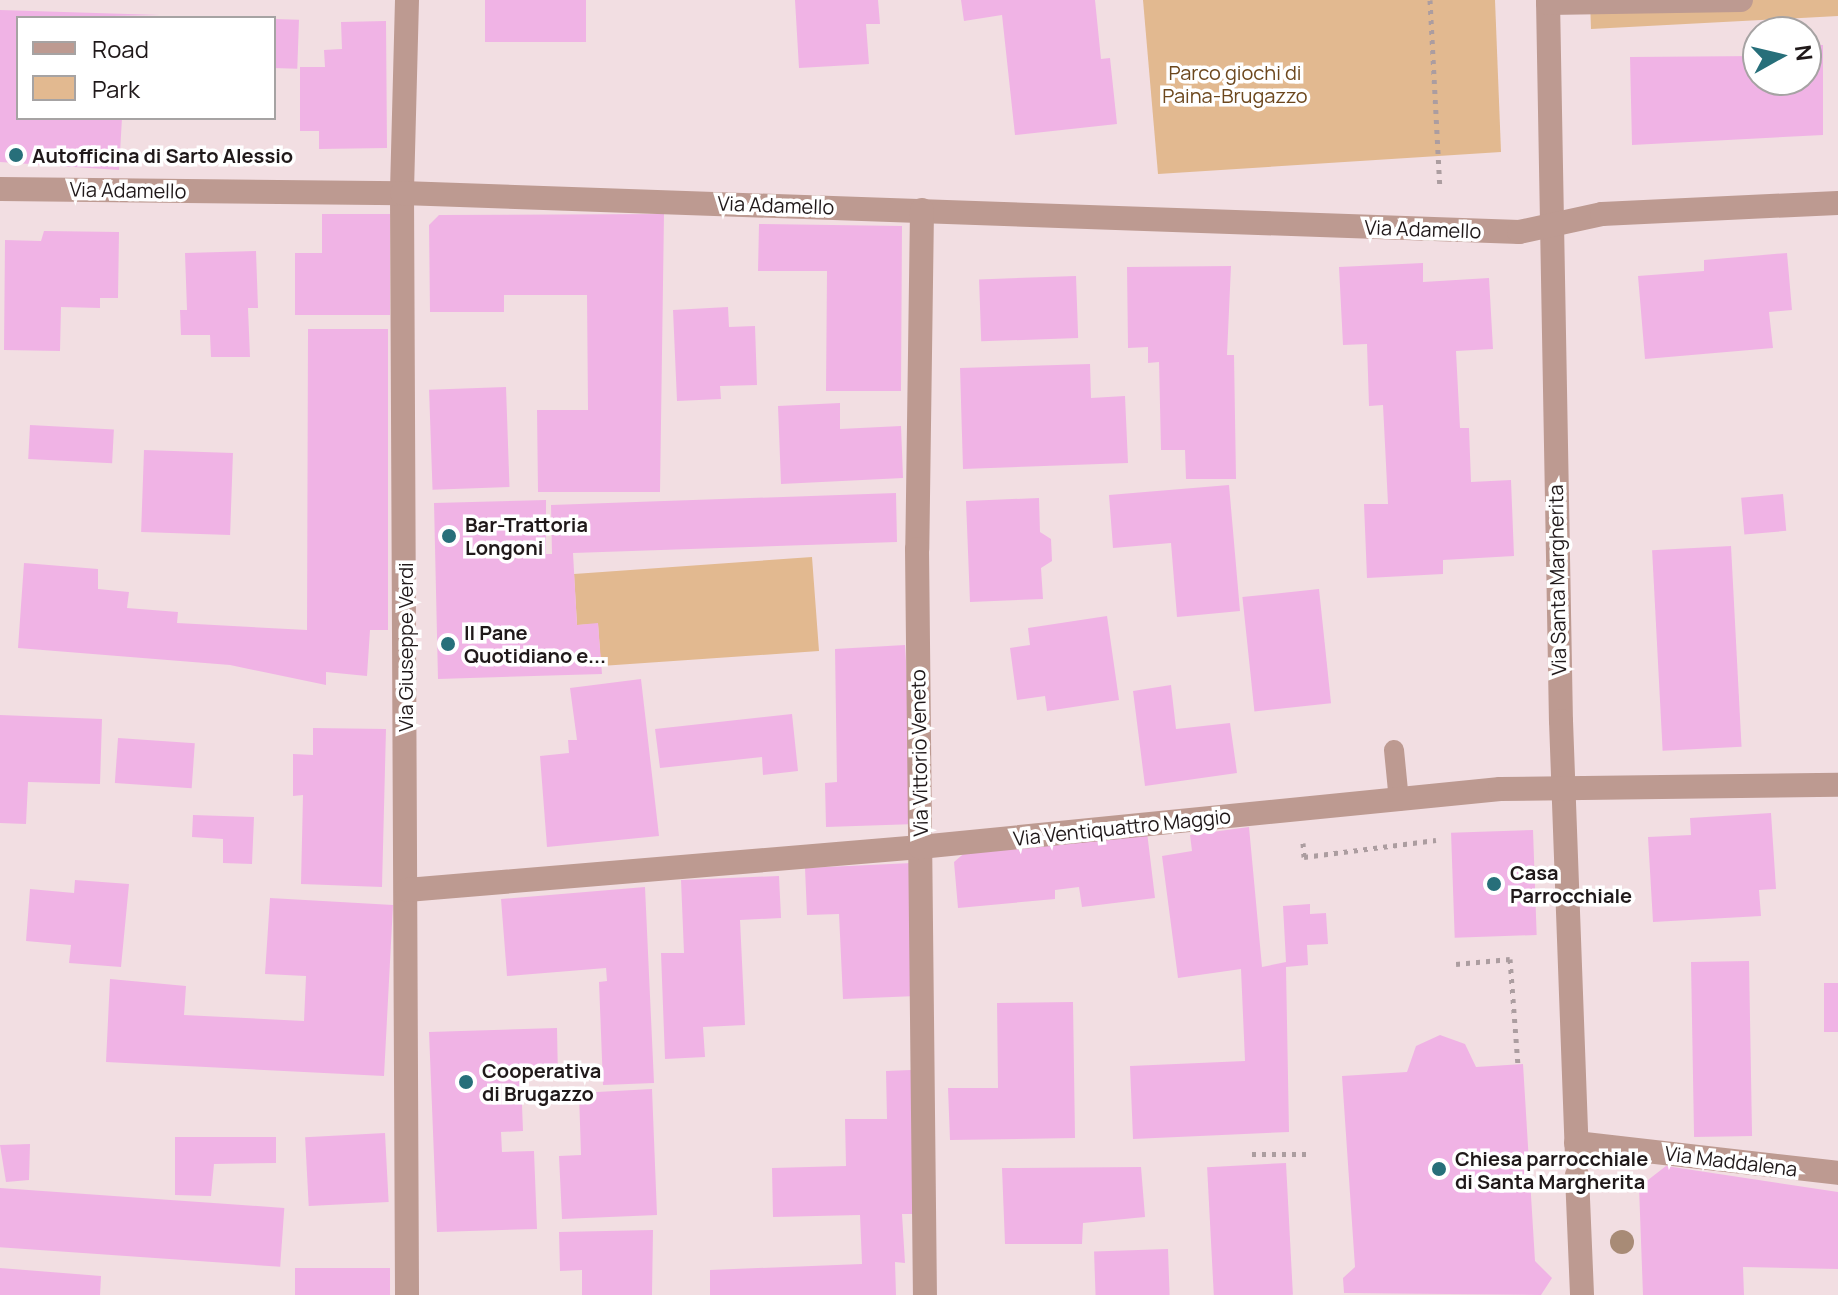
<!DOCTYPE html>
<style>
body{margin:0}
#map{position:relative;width:1838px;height:1295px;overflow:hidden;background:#f2dee2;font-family:Manrope,sans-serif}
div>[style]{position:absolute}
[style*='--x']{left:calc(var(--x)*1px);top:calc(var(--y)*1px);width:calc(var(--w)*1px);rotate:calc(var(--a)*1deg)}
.green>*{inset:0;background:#e2b990}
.building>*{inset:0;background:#f0b3e5;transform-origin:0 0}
.path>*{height:5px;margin-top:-2.5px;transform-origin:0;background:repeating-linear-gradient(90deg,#ac9da0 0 4px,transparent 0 10px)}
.lane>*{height:20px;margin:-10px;padding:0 10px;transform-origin:10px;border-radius:10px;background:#bd9a91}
.street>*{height:24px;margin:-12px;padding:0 12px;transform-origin:12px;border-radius:12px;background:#bd9a91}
.trees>*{width:24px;height:24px;margin:-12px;border-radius:50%;background:#a88b76}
.dots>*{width:22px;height:22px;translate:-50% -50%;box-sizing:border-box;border:4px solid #fff;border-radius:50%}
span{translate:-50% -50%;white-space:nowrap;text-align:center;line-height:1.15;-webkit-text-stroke:7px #fff;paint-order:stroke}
.park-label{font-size:20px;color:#6c471d}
.poi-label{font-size:20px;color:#20191a;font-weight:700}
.left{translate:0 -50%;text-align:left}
.street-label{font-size:20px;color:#20191a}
.legend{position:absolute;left:16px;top:16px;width:260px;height:104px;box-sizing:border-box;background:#fff;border:2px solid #a6a3a3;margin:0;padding:10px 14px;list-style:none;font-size:24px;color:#20191a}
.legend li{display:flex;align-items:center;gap:16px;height:40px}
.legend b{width:40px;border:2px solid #a6a3a3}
.north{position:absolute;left:1742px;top:16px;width:80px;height:80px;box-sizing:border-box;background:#fff;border:2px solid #a6a3a3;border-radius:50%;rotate:82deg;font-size:22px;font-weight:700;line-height:32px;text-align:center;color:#20191a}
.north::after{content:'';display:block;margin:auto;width:28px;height:36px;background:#276f7a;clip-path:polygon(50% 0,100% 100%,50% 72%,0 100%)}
</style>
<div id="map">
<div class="green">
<div style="clip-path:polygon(1143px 0,1495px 0,1501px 152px,1158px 174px)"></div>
<div style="clip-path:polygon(1590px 0,1838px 0,1838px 16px,1591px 29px)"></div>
<div style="clip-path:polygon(812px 557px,819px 651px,601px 666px,598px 624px,577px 625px,574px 574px)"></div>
</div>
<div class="building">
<div style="left:485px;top:0;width:101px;height:42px"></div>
<div style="clip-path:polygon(795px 0,878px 0,880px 24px,866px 24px,869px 64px,799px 68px)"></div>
<div style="clip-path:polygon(961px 0,1095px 0,1101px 59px,1110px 58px,1117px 124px,1015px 135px,1002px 15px,964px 21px)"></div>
<div style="clip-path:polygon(0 10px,160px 15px,18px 18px,18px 118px,122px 118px,119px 170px,0 162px)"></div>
<div style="left:274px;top:19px;width:25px;height:49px;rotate:2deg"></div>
<div style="clip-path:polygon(386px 21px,387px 148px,319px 149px,319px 131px,300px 131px,300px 67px,325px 67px,324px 50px,342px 49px,341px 22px)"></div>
<div style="clip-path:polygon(1806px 45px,1823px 45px,1823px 135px,1632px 145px,1630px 57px,1758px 56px,1758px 80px,1806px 80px)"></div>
<div style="clip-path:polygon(322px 214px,390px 214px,390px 315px,295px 315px,295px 253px,322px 253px)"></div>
<div style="clip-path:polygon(664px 214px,660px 492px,538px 492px,537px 410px,588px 410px,587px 295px,504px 295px,504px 312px,430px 312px,429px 225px,439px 215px)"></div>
<div style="clip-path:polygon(759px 224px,902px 226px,901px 391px,826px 391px,827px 271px,758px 271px)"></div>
<div style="clip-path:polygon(44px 231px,119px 232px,118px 298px,100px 298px,100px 308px,61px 307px,60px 351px,4px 350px,5px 240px,41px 241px)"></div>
<div style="clip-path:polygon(256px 251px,258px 308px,248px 308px,250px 357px,211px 357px,210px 335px,181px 335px,180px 310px,187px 310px,185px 253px)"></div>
<div style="clip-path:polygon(1787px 253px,1792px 310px,1769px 312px,1773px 348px,1645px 359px,1638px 276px,1704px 271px,1704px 260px)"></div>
<div style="clip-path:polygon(1423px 263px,1423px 282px,1489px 278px,1493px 349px,1456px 351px,1460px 428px,1469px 428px,1471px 482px,1511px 480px,1514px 556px,1443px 560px,1443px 574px,1367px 578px,1364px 504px,1388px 504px,1383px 405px,1369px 406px,1367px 344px,1343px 345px,1339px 267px)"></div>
<div style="clip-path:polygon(1231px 266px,1227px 355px,1234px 355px,1236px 479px,1186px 479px,1185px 450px,1161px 450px,1159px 362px,1148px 363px,1148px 347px,1128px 348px,1127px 267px)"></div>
<div style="left:1076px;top:276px;width:62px;height:97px;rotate:88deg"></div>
<div style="clip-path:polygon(728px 307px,729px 327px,755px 326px,757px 385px,720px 386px,721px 399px,677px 401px,673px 310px)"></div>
<div style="clip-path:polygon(308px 329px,388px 329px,388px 630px,370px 630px,367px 676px,326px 672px,326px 685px,230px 665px,18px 648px,24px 563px,98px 569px,98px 589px,129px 592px,127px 608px,178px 612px,177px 623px,307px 630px)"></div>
<div style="clip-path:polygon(1090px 364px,1091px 398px,1125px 396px,1128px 463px,963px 469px,960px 368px)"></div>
<div style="left:506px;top:387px;width:100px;height:77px;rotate:88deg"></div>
<div style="clip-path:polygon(840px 403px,840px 429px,901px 426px,903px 478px,781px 484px,778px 406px)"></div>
<div style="left:30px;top:425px;width:84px;height:34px;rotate:3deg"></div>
<div style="left:144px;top:450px;width:89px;height:82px;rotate:2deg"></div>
<div style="clip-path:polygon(1229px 485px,1240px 611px,1177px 617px,1171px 543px,1113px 548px,1109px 495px)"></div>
<div style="clip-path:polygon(896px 493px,897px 542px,573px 553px,577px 625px,598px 623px,602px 674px,438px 679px,434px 503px,546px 500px,546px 554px,552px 554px,551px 505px)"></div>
<div style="left:1783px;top:494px;width:37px;height:42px;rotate:85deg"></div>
<div style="clip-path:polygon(1039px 498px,1040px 532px,1051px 539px,1052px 561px,1041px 568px,1043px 599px,970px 602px,966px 501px)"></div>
<div style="left:1731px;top:546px;width:201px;height:79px;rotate:87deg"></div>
<div style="left:1319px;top:589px;width:115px;height:77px;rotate:84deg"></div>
<div style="clip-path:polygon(1107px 616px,1119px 700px,1047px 711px,1045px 696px,1017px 700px,1010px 648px,1030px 645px,1028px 628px)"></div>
<div style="clip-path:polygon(905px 645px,916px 824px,826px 827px,825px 783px,837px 782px,835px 649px)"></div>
<div style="clip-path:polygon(641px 679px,659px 836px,547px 847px,540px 756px,569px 753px,568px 740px,577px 740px,570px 688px)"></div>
<div style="clip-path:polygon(1171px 685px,1176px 729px,1230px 723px,1237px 773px,1145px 786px,1133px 691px)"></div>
<div style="clip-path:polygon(792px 714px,798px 771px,763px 775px,762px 757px,660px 768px,655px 729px)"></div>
<div style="clip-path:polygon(0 715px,102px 719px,100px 784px,28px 782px,26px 824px,0 823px)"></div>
<div style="clip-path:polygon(313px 728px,386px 729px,382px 887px,301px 884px,303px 795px,293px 796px,293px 754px,313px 755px)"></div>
<div style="left:118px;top:738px;width:77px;height:45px;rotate:4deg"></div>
<div style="clip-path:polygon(1771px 813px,1776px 889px,1759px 890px,1761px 916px,1653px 922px,1648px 837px,1691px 835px,1690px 818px)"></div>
<div style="clip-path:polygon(193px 815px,254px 817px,252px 864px,223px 863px,223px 839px,192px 837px)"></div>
<div style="clip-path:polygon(1249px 827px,1262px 967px,1286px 962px,1283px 906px,1310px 904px,1310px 914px,1326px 913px,1328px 944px,1307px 945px,1308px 965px,1286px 967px,1289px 1132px,1133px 1139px,1130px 1066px,1245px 1061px,1241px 969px,1178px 978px,1162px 856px,1192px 851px,1190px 835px)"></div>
<div style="left:1533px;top:830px;width:105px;height:82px;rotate:88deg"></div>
<div style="clip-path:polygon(1147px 832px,1155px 898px,1082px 907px,1079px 887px,1055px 890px,1055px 899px,958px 908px,954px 862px,968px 850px)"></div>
<div style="clip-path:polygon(912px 863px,917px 996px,843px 999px,839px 914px,807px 915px,805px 868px)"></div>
<div style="clip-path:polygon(779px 876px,781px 918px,740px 920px,745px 1025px,703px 1027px,705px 1057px,665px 1059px,661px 953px,684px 953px,681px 880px)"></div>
<div style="clip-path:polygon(75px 880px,129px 884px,121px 967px,69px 963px,71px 945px,26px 941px,30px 889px,74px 893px)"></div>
<div style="clip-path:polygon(645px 887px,654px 1083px,603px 1085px,599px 982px,607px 981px,606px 968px,507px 976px,501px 899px)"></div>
<div style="clip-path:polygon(270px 898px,393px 905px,384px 1076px,106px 1062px,110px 979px,186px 986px,184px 1015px,304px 1021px,306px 976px,265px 974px)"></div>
<div style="left:1749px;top:961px;width:175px;height:58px;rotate:89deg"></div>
<div style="left:1824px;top:983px;width:14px;height:49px"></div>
<div style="clip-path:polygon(1073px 1002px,1075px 1138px,950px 1140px,948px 1088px,998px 1088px,997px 1003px)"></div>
<div style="clip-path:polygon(557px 1028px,558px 1079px,521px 1080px,523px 1131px,501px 1132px,502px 1152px,534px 1151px,537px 1229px,437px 1232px,429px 1032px)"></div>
<div style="clip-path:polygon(1440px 1035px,1465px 1044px,1476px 1067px,1523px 1064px,1535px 1261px,1552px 1278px,1541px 1295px,1344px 1293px,1343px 1278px,1355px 1267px,1342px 1076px,1407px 1072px,1416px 1046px)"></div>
<div style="clip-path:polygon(911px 1070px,915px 1214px,902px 1214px,905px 1263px,895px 1262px,896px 1295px,710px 1295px,710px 1270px,862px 1264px,860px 1215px,773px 1217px,772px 1168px,846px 1166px,845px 1119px,887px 1119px,886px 1071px)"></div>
<div style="clip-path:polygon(652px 1089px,657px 1215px,562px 1219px,559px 1156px,581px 1155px,579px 1093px)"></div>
<div style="left:385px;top:1133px;width:69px;height:80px;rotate:87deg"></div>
<div style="clip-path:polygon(175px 1137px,276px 1137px,276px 1163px,214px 1164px,211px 1196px,175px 1195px)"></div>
<div style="clip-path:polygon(30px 1144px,29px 1180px,6px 1182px,0 1145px)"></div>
<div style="left:1286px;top:1163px;width:132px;height:79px;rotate:87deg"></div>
<div style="clip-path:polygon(1666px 1166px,1838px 1192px,1838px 1269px,1743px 1267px,1744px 1295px,1643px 1295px,1639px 1187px)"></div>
<div style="clip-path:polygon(1141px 1167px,1145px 1217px,1083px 1223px,1082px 1244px,1005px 1244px,1002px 1168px)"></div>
<div style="left:0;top:1188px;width:285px;height:59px;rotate:4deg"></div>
<div style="clip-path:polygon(653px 1230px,652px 1295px,582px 1295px,582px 1270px,560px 1271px,559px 1232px)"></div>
<div style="left:1168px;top:1249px;width:46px;height:74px;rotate:88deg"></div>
<div style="clip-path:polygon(0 1268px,101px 1276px,100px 1295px,0 1295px)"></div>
<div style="left:390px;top:1268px;width:27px;height:95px;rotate:90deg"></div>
</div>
<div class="path">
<div style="--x:1430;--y:0;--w:189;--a:87"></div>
<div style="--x:1303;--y:843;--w:14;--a:86"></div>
<div style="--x:1304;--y:857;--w:133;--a:-7.3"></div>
<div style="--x:1456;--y:964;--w:54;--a:-5.3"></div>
<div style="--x:1510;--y:959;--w:106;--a:85.7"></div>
<div style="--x:1252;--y:1154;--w:57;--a:0"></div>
</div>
<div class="lane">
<div style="--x:1394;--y:750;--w:51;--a:84.4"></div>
</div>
<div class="street">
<div style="--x:407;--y:0;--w:193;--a:91.5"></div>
<div style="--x:402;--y:193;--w:1102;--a:89.74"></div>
<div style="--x:1548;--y:0;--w:721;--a:88.97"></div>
<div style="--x:1561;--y:721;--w:439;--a:87.9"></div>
<div style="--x:1548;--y:3;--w:193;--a:-0.9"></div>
<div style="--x:0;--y:189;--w:402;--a:0.6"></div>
<div style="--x:402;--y:193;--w:1118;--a:2"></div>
<div style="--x:1519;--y:232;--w:85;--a:-12.2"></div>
<div style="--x:1602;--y:214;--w:236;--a:-2.7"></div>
<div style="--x:922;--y:210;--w:339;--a:90.8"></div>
<div style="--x:917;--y:549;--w:746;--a:89.39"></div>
<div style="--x:407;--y:890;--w:515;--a:-4.79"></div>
<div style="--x:920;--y:847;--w:583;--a:-5.71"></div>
<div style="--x:1500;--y:789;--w:338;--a:-0.7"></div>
<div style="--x:1576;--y:1143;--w:264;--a:6.5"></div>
<div style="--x:1577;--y:1175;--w:120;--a:87.6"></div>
</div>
<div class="trees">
<div style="left:1622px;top:1242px"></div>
</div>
<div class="dots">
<div style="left:16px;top:155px;background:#276f7a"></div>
<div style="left:449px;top:536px;background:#276f7a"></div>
<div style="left:448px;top:644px;background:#276f7a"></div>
<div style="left:1494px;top:884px;background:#276f7a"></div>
<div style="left:466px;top:1082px;background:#276f7a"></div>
<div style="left:1439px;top:1169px;background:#276f7a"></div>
</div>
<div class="park-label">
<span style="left:1235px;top:84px">Parco giochi di<br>Paina-Brugazzo</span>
</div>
<div class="poi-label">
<span class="left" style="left:32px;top:155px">Autofficina di Sarto Alessio</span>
<span class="left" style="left:465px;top:536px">Bar-Trattoria<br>Longoni</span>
<span class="left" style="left:464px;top:644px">Il Pane<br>Quotidiano e...</span>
<span class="left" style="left:1510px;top:884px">Casa<br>Parrocchiale</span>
<span class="left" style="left:482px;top:1082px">Cooperativa<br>di Brugazzo</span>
<span class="left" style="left:1455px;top:1170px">Chiesa parrocchiale<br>di Santa Margherita</span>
</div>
<div class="street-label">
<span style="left:128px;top:190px;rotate:1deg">Via Adamello</span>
<span style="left:776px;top:205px;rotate:2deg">Via Adamello</span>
<span style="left:1423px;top:229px;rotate:2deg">Via Adamello</span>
<span style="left:1557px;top:580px;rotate:-91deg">Via Santa Margherita</span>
<span style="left:405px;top:647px;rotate:-90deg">Via Giuseppe Verdi</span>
<span style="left:919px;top:753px;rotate:-91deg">Via Vittorio Veneto</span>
<span style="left:1122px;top:827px;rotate:-6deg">Via Ventiquattro Maggio</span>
<span style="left:1731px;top:1161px;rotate:7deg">Via Maddalena</span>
</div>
<ul class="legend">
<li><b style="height:10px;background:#bd9a91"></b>Road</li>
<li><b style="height:22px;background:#e2b990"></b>Park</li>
</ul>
<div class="north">N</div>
</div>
